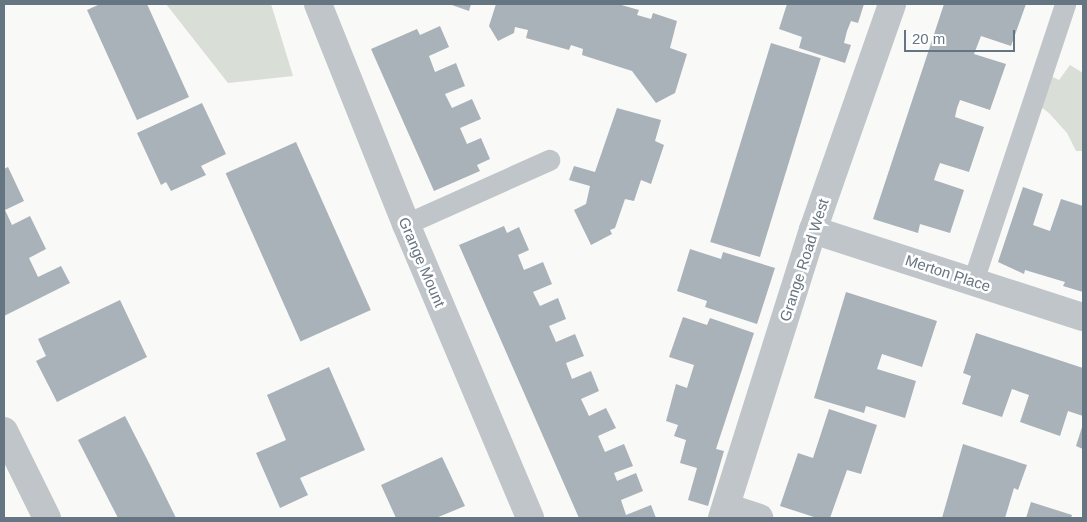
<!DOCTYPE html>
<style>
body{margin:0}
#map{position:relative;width:1087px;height:522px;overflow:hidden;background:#f9f9f7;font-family:Helvetica,sans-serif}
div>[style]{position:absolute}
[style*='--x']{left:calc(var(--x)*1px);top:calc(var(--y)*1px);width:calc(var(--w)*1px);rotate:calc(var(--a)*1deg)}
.green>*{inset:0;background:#d9ded6}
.building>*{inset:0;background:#a9b2b8;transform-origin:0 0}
.lane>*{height:21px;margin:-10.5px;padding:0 10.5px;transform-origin:10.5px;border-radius:10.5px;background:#c0c5c9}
.street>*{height:28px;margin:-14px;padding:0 14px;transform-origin:14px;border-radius:14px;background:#c0c5c9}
span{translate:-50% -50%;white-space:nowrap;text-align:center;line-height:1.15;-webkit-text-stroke:5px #fff;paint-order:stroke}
.street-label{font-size:15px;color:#657581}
.frame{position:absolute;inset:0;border:5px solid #657581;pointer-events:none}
.scale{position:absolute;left:904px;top:30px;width:111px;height:22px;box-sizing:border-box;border:2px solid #657581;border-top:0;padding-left:6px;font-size:15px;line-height:18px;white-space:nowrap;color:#657581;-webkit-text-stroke:4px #fff;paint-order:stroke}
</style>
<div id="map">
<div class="green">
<div style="clip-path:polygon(166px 4px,271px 4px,293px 76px,228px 83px)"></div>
<div style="clip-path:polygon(1070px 65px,1083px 73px,1083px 151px,1076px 151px,1067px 133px,1049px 113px,1025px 95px,1036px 69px,1059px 80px)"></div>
</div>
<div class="building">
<div style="clip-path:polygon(100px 4px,147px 4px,189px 97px,137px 120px,87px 10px)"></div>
<div style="clip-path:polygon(449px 4px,471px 4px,469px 11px)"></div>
<div style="clip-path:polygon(496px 4px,618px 4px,639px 10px,637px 15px,651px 19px,653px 13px,677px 21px,670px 48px,687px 54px,675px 93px,656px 103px,632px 71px,582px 55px,583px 49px,571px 45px,569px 50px,526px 38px,528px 30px,515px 27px,514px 33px,498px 41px,489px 26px)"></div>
<div style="clip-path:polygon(787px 4px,864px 4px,858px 23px,851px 21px,847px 31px,844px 43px,851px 45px,845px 63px,799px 48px,802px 37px,779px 29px)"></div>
<div style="clip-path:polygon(944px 4px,1026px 4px,1011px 46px,981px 36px,974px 54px,1006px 64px,990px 110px,960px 100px,957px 108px,955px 117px,984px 127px,969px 172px,940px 163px,937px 171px,934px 180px,964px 190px,950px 233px,920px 224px,918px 233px,873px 219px)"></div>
<div style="clip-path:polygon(440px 26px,449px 47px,429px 56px,435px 72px,456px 63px,465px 86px,445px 94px,452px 108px,472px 99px,481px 119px,460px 128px,467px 144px,481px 138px,490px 159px,477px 165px,480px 171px,434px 191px,371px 49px,417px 29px,420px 35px)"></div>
<div style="left:771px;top:43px;width:52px;height:208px;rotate:17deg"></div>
<div style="clip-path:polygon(202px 103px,226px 154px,201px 166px,206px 175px,171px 191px,166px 182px,161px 185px,137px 133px)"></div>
<div style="clip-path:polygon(617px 108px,661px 120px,655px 141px,664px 145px,651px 184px,641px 180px,634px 201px,625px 199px,615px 228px,610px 230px,612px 234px,591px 245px,574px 210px,586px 204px,590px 186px,569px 180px,574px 166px,595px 172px)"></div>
<div style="left:296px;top:142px;width:184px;height:77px;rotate:66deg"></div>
<div style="clip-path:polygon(8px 167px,24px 201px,5px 210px,12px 225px,30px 216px,46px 249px,29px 258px,38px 277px,61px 266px,70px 283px,4px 316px,4px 169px)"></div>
<div style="clip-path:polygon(1023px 187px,1043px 194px,1033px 225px,1050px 231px,1061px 199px,1083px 206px,1083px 292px,1063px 286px,1065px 282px,1025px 270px,1024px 274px,998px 262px)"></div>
<div style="clip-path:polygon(504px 226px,507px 233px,519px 227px,529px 250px,518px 255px,524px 270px,543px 262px,552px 284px,533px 292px,540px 306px,558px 298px,566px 319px,549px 326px,556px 342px,575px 334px,584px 356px,566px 363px,572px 379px,591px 371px,599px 391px,581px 399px,589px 416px,606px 408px,616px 428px,598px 436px,605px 452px,624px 444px,633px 466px,614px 473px,617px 481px,636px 473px,643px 491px,621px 500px,626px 515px,651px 505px,656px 518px,579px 518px,459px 245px)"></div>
<div style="clip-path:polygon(690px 249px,721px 259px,723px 252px,775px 268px,757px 324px,705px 307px,707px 301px,677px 291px)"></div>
<div style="clip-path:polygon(846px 292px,937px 321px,922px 367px,882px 354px,877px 369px,916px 381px,905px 418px,866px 406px,864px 413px,814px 398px)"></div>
<div style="clip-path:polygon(120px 300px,147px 357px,57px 402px,36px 361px,46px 356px,38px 339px)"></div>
<div style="clip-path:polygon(683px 317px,707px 325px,710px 318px,754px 333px,716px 449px,724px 451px,708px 506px,688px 500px,697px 468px,680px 463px,686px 440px,674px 436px,678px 425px,666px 421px,676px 384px,687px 388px,694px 365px,669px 357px)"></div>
<div style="clip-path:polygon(976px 333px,1083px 368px,1083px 416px,1068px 411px,1060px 436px,1020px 422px,1029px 395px,1012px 389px,1002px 417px,962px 404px,971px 376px,963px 373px)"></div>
<div style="clip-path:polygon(329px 367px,365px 450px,300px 478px,308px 495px,280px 508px,256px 453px,286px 440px,267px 395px)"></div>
<div style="clip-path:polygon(829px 409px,877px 425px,861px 474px,847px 470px,830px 518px,817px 518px,780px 506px,798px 453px,813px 458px)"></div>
<div style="clip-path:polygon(125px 416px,151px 467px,176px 518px,118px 518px,78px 440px)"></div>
<div style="clip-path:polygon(1083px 424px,1083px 449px,1076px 446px)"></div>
<div style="clip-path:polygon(963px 444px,1027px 465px,1018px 490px,1014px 488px,1005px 518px,942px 518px)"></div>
<div style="clip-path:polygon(442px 457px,465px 506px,436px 518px,396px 518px,381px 485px)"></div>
<div style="clip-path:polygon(1031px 502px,1072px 515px,1071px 518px,1026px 518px)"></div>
</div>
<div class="lane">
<div style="--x:406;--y:224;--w:157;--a:-24.1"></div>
<div style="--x:973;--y:281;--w:292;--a:-71.6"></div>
</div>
<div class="street">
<div style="--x:318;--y:4;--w:237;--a:68.2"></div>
<div style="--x:406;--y:224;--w:319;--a:67.1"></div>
<div style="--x:813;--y:230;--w:284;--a:17.9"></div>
<div style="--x:4;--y:431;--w:97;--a:63.7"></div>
<div style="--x:726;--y:507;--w:35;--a:18"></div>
<div style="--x:722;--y:518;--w:302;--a:-72.5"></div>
<div style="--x:813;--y:230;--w:239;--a:-70.7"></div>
</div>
<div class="street-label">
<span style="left:804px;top:260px;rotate:-72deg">Grange Road West</span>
<span style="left:422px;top:262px;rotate:67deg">Grange Mount</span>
<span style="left:948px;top:273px;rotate:18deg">Merton Place</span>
</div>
<div class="frame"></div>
<div class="scale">20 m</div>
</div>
